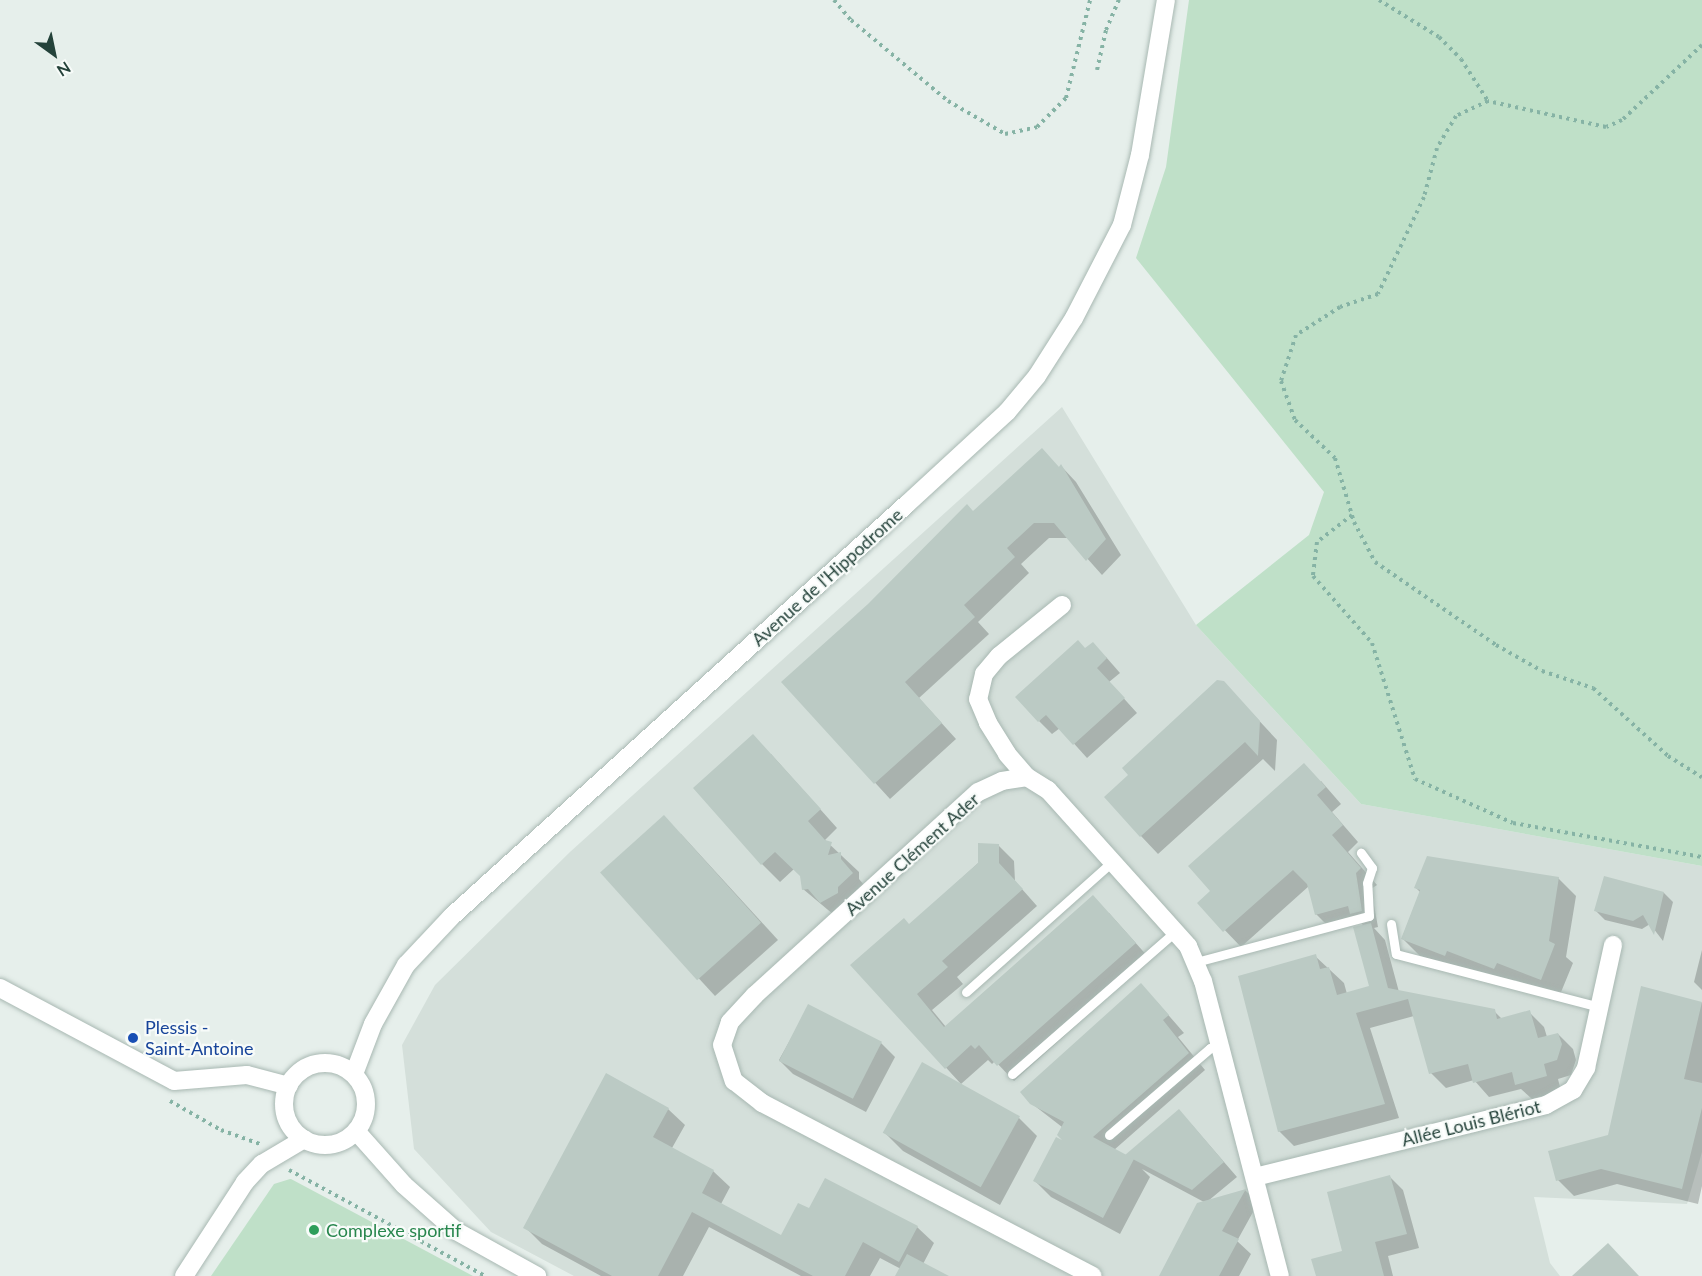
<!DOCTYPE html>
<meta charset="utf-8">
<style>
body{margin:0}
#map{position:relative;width:1702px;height:1276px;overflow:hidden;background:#e6efeb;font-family:Lato,sans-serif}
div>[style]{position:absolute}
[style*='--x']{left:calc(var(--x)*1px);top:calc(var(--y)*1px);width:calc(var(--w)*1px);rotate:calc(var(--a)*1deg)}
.built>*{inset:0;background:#d4dfda}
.green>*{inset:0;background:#bfe0c8}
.shadow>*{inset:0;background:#0003}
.building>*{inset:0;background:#bbcac4;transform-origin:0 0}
.path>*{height:4px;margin-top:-2px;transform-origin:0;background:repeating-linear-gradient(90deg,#86b3a5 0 3px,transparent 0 7.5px)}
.roads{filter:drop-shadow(0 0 2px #a8b8b2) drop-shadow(0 0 2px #a8b8b2)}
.service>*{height:9px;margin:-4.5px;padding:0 4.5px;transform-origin:4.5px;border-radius:4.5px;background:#fff}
.minor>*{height:18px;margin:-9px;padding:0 9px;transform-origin:9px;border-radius:9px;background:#fff}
.tertiary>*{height:18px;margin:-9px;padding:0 9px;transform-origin:9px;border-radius:9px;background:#fff}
.secondary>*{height:18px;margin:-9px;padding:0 9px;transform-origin:9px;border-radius:9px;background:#fff}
.secondary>.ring{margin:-9px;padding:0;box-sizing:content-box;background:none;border:18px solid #fff;border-radius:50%}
.dots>*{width:16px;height:16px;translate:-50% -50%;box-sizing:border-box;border:3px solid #f7fbf9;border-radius:50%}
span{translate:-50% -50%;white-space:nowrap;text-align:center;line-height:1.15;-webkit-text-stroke:4.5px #f7fbf9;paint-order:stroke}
.street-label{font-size:18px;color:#24423a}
.transit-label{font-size:18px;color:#164399}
.left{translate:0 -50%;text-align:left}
.leisure-label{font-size:18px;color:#27864d}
.north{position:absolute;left:24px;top:24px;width:60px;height:60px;-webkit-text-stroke:4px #f7fbf9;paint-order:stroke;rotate:147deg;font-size:16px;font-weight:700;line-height:24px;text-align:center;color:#24423a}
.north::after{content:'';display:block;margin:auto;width:21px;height:27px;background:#24423a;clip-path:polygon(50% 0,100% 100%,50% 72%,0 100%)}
</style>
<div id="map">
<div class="built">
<div style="clip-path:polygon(1062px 407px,1196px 625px,1361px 804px,1702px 866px,1702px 1152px,1687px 1204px,1534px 1197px,1550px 1263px,1560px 1276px,574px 1276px,491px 1232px,414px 1149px,402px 1045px,435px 985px,570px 852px)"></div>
</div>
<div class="green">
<div style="clip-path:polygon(1189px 0,1702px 0,1702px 866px,1361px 804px,1196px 625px,1309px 535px,1324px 492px,1136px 258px,1166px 167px)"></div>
<div style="clip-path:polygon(290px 1179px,291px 1179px,473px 1276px,211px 1276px,274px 1184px)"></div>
</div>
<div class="shadow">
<div style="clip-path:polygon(1061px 466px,1076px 482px,1121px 555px,1102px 575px,1069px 538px,1049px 538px,1021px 564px,1029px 573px,978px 622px,989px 634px,919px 698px,956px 739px,890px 799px,783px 682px,974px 512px)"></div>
<div style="clip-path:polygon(1085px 650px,1106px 657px,1120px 673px,1109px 682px,1137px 713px,1087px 758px,1060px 728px,1052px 734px,1039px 721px)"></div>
<div style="clip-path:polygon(1224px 683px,1277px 740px,1275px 771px,1263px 759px,1158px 854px,1141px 836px,1130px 776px)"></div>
<div style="clip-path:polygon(771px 754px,837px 828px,825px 840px,859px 872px,859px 879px,870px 892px,840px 920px,803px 889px,802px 877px,794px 869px,780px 882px,762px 864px)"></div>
<div style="clip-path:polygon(1321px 781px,1341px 804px,1332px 812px,1358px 842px,1348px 852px,1377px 885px,1371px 889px,1378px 927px,1374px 928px,1385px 940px,1399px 992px,1494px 1011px,1502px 1019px,1529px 1012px,1544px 1027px,1547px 1037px,1558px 1034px,1573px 1049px,1576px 1060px,1571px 1075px,1558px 1079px,1561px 1091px,1532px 1099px,1521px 1089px,1489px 1097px,1474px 1080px,1446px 1088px,1431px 1073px,1414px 1016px,1370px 1028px,1399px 1118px,1294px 1146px,1279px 1131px,1315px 956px,1344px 983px,1347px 994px,1371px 987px,1364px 926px,1361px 923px,1333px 931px,1316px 914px,1309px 886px,1241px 947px,1199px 903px)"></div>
<div style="clip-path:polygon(681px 834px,778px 940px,715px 996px,602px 873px)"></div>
<div style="clip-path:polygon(998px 845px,1014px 861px,1015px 881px,1037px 906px,957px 977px,963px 984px,932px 1010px,946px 1027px,1109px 913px,1150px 959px,1014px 1081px,995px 1061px,992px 1064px,988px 1060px,961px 1084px,852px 965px,909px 926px)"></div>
<div style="clip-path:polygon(1558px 878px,1576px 896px,1566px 957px,1573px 963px,1559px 997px,1515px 980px,1512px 986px,1420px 956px,1402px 938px,1420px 892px,1416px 888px)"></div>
<div style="clip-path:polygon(1605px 878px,1664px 893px,1673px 902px,1663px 941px,1650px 924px,1642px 929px,1605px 920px,1596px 911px)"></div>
<div style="clip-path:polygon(1702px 950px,1702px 990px,1694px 982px)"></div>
<div style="clip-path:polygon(1642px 988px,1702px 1003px,1702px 1186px,1698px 1204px,1617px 1184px,1574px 1196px,1558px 1180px,1609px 1136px)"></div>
<div style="clip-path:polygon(1157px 1002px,1184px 1033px,1178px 1037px,1205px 1070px,1114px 1150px,1131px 1159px,1192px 1125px,1237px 1177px,1208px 1201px,1245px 1190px,1258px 1203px,1237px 1241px,1251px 1254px,1239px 1276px,1160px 1276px,1204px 1202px,1142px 1169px,1150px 1177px,1120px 1234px,1051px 1197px,1035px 1181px,1067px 1145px,1062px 1127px,1031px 1103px)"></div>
<div style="clip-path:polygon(809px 1006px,881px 1043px,895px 1057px,866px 1112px,793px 1074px,779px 1060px)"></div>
<div style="clip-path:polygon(668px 1109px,685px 1125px,672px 1148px,713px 1171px,730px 1187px,721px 1204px,782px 1237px,810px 1210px,917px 1227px,934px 1243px,923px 1264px,945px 1276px,897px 1276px,901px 1269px,880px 1258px,870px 1276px,801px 1276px,709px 1227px,683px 1276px,601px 1276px,542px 1244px,525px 1227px)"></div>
<div style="clip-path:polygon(1019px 1118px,1037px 1136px,1000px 1205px,903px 1151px,885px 1133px)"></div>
<div style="clip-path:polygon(1389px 1176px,1403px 1190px,1419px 1248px,1388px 1256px,1393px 1276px,1317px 1276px,1343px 1252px)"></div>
</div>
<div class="building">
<div style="clip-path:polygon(1042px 448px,1059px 467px,1061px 464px,1106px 539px,1086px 561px,1054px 523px,1034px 523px,1007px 548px,1015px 557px,964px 605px,975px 617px,905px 682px,942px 723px,874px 784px,781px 682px,868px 604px,967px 504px,973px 511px)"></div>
<div style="clip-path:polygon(1078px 640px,1085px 648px,1093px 642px,1107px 658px,1097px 668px,1125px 698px,1073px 745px,1046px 715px,1038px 722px,1015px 697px)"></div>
<div style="clip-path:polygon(1217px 680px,1224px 681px,1260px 721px,1258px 756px,1245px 742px,1140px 837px,1104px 797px,1128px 775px,1122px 768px)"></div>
<div style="clip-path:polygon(753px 734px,821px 809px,808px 821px,825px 840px,832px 842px,828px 855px,841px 852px,841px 859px,853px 873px,838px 887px,838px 893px,820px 903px,808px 889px,802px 890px,800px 876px,775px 852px,761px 865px,693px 788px)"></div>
<div style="clip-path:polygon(1304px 763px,1326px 787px,1317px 795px,1343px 825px,1332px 835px,1361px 868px,1356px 873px,1362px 911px,1350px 914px,1348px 906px,1315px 915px,1307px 884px,1293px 870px,1223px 932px,1197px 903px,1210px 891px,1188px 866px)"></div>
<div style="left:664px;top:815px;width:145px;height:86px;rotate:48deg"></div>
<div style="clip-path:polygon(978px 843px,999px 844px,999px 863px,1023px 889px,942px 961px,948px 967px,917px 994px,944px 1027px,1093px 895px,1136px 943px,997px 1066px,979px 1045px,975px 1049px,971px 1045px,945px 1069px,850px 965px,904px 918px,909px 924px,978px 863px)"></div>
<div style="clip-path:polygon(1427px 856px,1559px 877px,1549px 941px,1555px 944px,1541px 980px,1497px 963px,1494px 969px,1447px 951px,1445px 956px,1401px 939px,1420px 890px,1414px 888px)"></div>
<div style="clip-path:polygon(1604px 876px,1664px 892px,1654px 935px,1643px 915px,1633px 921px,1594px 911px)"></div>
<div style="clip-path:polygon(1371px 923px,1388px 988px,1495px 1009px,1497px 1019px,1530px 1010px,1538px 1038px,1558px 1033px,1562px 1044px,1557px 1060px,1544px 1064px,1547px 1076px,1515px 1085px,1512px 1072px,1473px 1083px,1468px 1064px,1429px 1074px,1408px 999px,1356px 1013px,1385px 1104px,1278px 1132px,1238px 976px,1316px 954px,1320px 969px,1329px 967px,1337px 995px,1369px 986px,1353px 927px)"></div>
<div style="clip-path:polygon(1141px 983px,1169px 1015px,1163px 1020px,1189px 1053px,1093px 1137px,1134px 1159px,1103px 1218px,1033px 1181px,1056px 1137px,1062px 1140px,1057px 1135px,1064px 1122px,1030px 1104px,1020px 1092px)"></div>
<div style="clip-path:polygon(1641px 986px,1702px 1002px,1684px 1079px,1702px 1083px,1702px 1108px,1682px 1189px,1601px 1169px,1556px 1181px,1548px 1151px,1608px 1135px)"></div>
<div style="left:808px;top:1004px;width:83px;height:64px;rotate:27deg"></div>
<div style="left:922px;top:1062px;width:112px;height:81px;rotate:29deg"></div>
<div style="clip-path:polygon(606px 1073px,669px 1108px,653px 1137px,714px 1170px,702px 1193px,781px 1235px,798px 1203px,809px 1208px,825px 1178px,918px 1226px,899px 1262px,863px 1242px,845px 1276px,813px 1276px,692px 1212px,658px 1276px,612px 1276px,523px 1228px)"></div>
<div style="clip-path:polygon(1179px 1109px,1224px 1162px,1192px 1190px,1125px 1155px)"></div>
<div style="clip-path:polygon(1390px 1175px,1407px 1234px,1375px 1242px,1384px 1276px,1316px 1276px,1311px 1259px,1342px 1251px,1327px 1192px)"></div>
<div style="clip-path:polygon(1246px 1189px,1222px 1231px,1239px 1239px,1219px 1276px,1159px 1276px,1197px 1203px)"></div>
<div style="clip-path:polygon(1608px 1243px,1639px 1276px,1572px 1276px)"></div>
<div style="clip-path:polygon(907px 1254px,949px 1276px,895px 1276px)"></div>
</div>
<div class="path">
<div style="--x:834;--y:0;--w:26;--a:50"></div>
<div style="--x:851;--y:20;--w:126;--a:39.9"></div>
<div style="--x:948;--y:101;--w:66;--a:30.1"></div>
<div style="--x:1005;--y:134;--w:33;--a:-12"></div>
<div style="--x:1037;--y:127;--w:41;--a:-45"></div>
<div style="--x:1066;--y:98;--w:101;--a:-76.2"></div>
<div style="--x:1379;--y:0;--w:70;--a:31.7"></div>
<div style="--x:1439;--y:37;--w:31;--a:45"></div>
<div style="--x:1461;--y:59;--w:50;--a:57.3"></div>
<div style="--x:1702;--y:45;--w:110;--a:136.8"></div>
<div style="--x:1622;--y:120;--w:17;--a:156"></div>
<div style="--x:1606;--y:127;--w:121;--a:-167.6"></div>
<div style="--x:1488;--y:101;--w:35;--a:155"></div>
<div style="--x:1456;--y:116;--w:37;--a:121"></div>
<div style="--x:1437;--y:148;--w:51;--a:104.9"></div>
<div style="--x:1424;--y:197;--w:107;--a:115.4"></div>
<div style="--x:1378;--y:294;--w:40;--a:161.1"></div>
<div style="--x:1340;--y:307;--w:52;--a:147.5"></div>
<div style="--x:1296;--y:335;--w:48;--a:108.1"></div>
<div style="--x:1281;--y:381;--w:41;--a:70.3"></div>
<div style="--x:1295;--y:420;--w:55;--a:43.5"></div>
<div style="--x:1335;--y:458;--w:67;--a:73.5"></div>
<div style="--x:1354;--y:522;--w:45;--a:62.3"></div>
<div style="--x:1375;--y:562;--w:147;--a:34.4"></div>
<div style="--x:1496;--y:645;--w:53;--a:29.5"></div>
<div style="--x:1542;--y:671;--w:54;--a:18.4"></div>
<div style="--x:1593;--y:688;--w:101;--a:42.2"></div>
<div style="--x:1668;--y:756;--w:40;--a:32"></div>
<div style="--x:1097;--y:70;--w:41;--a:-77.3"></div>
<div style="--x:1106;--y:30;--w:33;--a:-67"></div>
<div style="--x:1352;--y:515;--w:44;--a:142.4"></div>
<div style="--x:1317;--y:542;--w:34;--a:97"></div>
<div style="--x:1313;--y:576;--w:89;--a:48.6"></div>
<div style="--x:1372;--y:643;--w:143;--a:72.5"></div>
<div style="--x:1415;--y:779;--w:107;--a:24.2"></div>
<div style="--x:1513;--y:823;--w:192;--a:10.2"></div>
<div style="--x:170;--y:1101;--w:59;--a:29.6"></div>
<div style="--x:221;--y:1130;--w:41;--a:19.7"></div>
<div style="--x:289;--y:1170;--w:223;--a:28.4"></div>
</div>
<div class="roads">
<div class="service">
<div style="--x:1391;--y:924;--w:30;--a:81"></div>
<div style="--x:1396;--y:954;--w:210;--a:14.6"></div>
<div style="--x:1196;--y:962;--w:179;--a:-14.9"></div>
<div style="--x:1369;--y:916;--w:33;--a:-93"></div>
<div style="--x:1367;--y:883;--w:16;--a:-72"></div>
<div style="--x:1372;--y:868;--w:19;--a:-126"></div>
<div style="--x:966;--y:992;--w:197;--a:-41.7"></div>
<div style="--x:1012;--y:1074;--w:218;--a:-41.1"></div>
<div style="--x:1109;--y:1135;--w:133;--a:-40.7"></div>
<div style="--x:1210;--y:1048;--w:11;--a:-22"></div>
</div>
<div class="minor">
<div style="--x:1062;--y:605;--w:81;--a:141"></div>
<div style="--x:999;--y:656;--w:23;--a:130"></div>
<div style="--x:984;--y:674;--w:26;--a:103"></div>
<div style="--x:978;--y:699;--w:26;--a:67"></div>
<div style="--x:988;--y:723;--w:36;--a:58"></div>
<div style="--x:1007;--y:754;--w:30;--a:49"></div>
<div style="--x:1027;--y:777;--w:25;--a:32"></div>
<div style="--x:1048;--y:790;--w:210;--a:48.1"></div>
<div style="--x:1188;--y:946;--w:38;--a:67"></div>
<div style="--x:1203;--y:981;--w:305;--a:75.4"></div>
<div style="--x:1027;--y:777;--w:25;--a:171"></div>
<div style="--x:1002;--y:781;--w:26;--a:155"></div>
<div style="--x:978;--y:792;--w:302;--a:137.7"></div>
<div style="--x:755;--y:995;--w:37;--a:133"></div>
<div style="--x:730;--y:1022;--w:24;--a:109"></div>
<div style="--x:722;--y:1045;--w:38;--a:72"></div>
<div style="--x:734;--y:1081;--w:36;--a:38"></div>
<div style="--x:762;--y:1103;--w:373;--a:27.6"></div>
<div style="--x:1255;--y:1177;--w:300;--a:-13.9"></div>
<div style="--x:1546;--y:1105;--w:31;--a:-29"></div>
<div style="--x:1573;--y:1090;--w:26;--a:-59"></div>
<div style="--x:1586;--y:1068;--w:126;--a:-77.6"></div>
</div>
<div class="tertiary">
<div style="--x:184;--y:1276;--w:112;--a:-57"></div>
<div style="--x:245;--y:1182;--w:25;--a:-47"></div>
<div style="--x:262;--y:1164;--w:49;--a:-30.8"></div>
</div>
<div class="secondary">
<div style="--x:0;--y:988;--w:197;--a:28.1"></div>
<div style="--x:174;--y:1081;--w:73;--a:-4.7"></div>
<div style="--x:247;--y:1075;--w:43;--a:14.7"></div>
<div class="ring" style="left:284px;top:1063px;width:64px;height:64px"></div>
<div style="--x:354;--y:1074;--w:53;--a:-69.2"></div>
<div style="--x:373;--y:1024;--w:68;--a:-60.8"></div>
<div style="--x:406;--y:965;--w:66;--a:-46.8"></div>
<div style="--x:451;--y:917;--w:615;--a:-42.17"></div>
<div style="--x:907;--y:504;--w:136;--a:-42.6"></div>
<div style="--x:1007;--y:412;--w:47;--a:-50.2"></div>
<div style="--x:1037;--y:376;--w:69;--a:-57.5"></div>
<div style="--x:1074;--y:318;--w:105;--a:-62.7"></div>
<div style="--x:1122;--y:225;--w:72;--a:-75.6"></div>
<div style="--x:1140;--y:155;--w:157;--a:-80.5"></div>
<div style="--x:356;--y:1131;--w:72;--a:48.4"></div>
<div style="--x:404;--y:1185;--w:69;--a:41.5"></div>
<div style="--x:456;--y:1231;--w:93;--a:29.1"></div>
</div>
</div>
<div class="dots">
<div style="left:133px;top:1038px;background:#1a4fb4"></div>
<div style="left:314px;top:1230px;background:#2e9e5b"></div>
</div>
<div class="street-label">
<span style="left:827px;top:577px;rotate:-42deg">Avenue de l'Hippodrome</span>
<span style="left:912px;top:854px;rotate:-42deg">Avenue Clément Ader</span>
<span style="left:1471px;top:1123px;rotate:-14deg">Allée Louis Blériot</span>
</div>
<div class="transit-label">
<span class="left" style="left:145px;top:1038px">Plessis -<br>Saint-Antoine</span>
</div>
<div class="leisure-label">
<span class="left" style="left:326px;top:1230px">Complexe sportif</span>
</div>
<div class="north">N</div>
</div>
